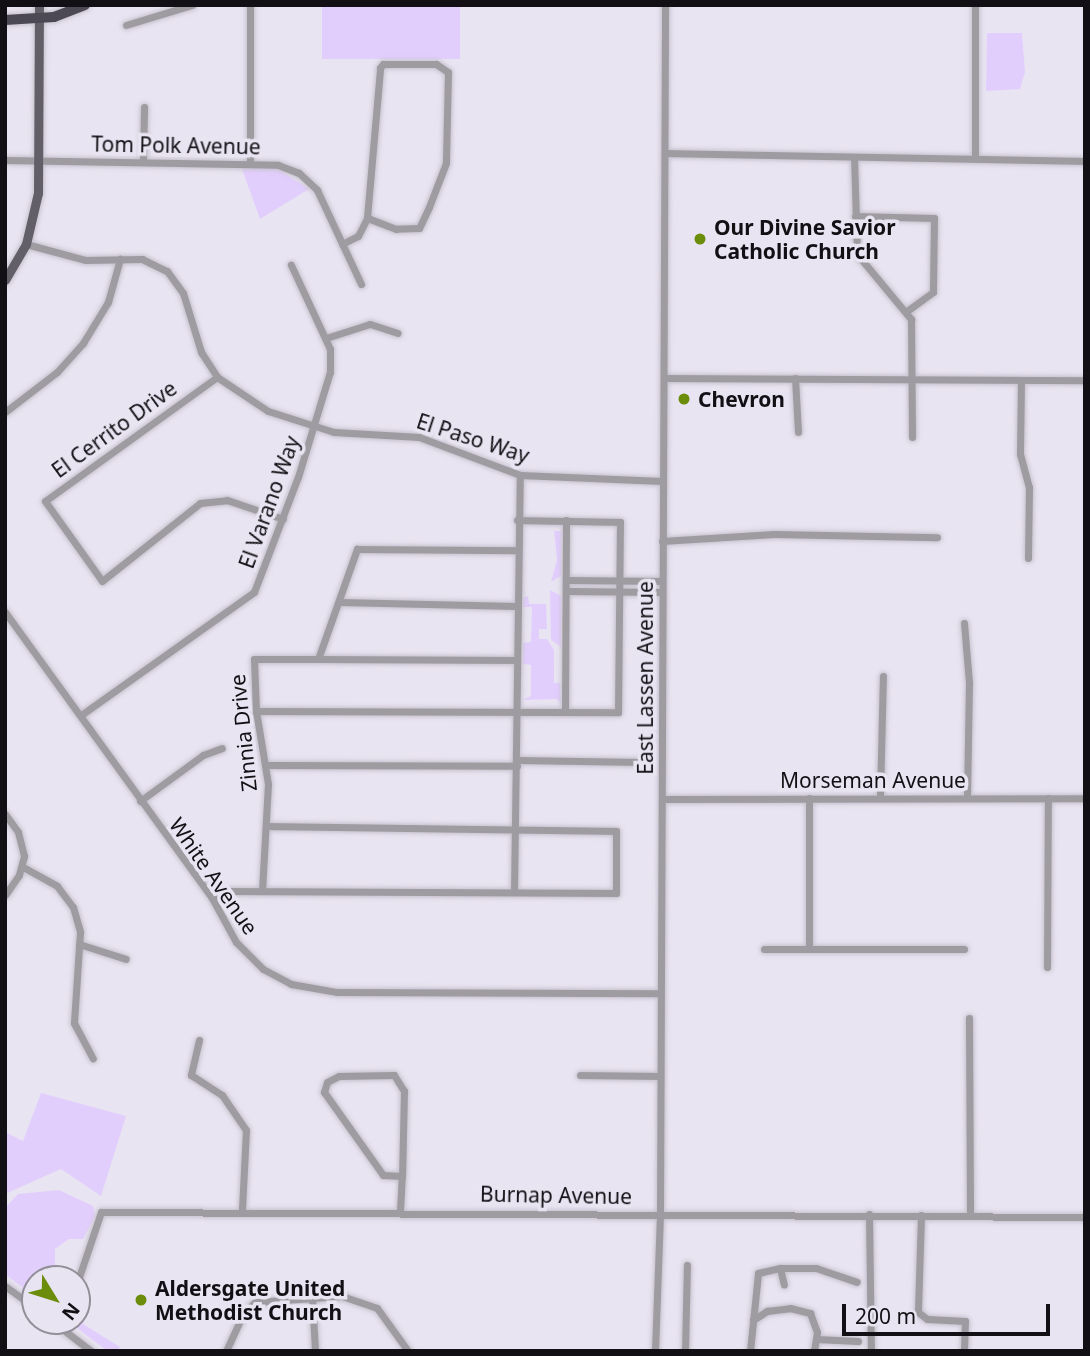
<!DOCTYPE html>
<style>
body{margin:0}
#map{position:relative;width:1090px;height:1356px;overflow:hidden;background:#e9e4f1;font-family:"Noto Sans",sans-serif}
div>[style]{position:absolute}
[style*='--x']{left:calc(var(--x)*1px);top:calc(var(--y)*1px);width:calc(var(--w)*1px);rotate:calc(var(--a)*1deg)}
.green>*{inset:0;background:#e2cefd;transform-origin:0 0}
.roads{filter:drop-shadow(0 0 2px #c7c2ce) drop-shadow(0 0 2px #c7c2ce)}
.minor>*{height:7px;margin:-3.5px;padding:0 3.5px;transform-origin:3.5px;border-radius:3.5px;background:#9e9ca1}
.major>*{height:9px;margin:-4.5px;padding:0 4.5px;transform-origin:4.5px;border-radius:4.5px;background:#625f68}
.highway>*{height:10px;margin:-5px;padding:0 5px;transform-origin:5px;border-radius:5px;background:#4d4954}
.dots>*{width:19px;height:19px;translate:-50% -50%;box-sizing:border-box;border:4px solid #e9e4f1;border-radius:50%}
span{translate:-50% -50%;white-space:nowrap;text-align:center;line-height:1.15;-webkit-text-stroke:7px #e9e4f1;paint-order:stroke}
.street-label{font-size:21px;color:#121015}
.poi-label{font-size:21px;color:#121015;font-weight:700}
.left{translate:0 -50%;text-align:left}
.frame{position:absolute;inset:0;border:7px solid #121015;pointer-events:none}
.north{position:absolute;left:21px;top:1265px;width:70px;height:70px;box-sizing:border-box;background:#e9e4f1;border:2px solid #938f99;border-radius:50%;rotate:128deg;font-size:19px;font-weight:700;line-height:28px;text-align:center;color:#121015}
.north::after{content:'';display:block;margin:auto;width:24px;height:32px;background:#6c8c0c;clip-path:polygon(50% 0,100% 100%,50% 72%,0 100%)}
.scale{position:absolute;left:842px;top:1304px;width:208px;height:32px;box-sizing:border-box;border:4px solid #121015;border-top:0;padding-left:9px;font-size:21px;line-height:24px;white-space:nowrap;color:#121015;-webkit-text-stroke:5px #e9e4f1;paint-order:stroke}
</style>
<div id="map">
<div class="green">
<div style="left:322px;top:5px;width:138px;height:54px"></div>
<div style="clip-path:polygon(987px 33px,1022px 33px,1025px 72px,1020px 89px,986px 91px)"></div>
<div style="clip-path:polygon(274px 167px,309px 189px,260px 219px,242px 169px)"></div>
<div style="clip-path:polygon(554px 531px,561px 531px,561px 576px,551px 582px,557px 560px)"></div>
<div style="clip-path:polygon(550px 590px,561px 596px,561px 647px,551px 640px)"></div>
<div style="clip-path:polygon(528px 596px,529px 604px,546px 604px,547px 629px,539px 629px,539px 639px,547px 639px,554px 650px,554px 683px,560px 683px,561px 704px,557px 699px,523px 700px,531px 696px,531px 665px,523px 664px,523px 643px,531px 642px,532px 607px,523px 607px,523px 598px)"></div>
<div style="clip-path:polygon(41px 1093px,126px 1116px,101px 1196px,61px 1169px,5px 1194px,5px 1132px,23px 1141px)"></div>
<div style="clip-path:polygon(59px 1190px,93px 1206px,95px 1216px,83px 1239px,69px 1239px,55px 1249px,55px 1272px,63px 1279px,35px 1279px,35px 1297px,5px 1274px,5px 1208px,18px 1194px)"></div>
<div style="clip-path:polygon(80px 1297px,89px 1300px,83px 1324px,120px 1347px,117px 1351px,106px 1350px,72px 1324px,77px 1321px)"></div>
</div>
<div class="roads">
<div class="minor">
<div style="--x:975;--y:5;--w:152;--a:90"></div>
<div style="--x:126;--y:25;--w:69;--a:-16.9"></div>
<div style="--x:666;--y:153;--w:419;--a:1.1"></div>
<div style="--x:854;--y:157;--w:97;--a:88.2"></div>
<div style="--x:857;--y:254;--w:85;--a:50.3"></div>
<div style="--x:911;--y:319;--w:118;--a:89.5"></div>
<div style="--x:5;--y:160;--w:273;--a:1"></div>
<div style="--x:278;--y:165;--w:22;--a:21"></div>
<div style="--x:299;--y:173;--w:25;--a:43"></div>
<div style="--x:317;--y:190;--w:104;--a:64.9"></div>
<div style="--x:143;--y:161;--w:54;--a:-88.9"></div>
<div style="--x:250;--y:163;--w:158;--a:-90"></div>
<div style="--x:855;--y:216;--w:79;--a:1.5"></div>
<div style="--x:934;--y:218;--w:74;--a:90.8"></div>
<div style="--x:933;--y:292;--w:32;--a:144"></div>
<div style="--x:26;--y:244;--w:61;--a:15.2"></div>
<div style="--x:85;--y:260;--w:57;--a:-1"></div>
<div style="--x:142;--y:259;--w:28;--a:26"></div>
<div style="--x:167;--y:271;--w:27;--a:54"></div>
<div style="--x:183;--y:293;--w:62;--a:73"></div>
<div style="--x:201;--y:352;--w:30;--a:57"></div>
<div style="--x:217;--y:377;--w:61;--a:33.7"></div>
<div style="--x:268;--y:411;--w:69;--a:17.7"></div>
<div style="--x:334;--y:432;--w:85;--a:3.4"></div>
<div style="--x:419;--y:437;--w:108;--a:20.6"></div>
<div style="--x:520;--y:475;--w:142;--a:2.4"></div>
<div style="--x:342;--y:244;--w:18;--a:-27"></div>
<div style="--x:358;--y:236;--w:20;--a:-63"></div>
<div style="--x:367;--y:218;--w:151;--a:-85"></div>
<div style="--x:380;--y:68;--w:5;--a:-53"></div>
<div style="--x:383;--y:64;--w:53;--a:0"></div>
<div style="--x:436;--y:64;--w:14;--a:34"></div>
<div style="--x:448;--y:72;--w:91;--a:91.3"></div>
<div style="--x:446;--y:163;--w:47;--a:111.1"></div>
<div style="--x:429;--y:207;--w:23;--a:115"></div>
<div style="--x:419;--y:228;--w:23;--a:178"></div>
<div style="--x:396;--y:229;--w:31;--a:-159"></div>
<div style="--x:326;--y:338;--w:46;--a:-17.7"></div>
<div style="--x:370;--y:324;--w:29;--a:18"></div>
<div style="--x:217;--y:377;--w:212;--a:144.2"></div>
<div style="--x:45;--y:501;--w:98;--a:54.5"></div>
<div style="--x:102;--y:581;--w:125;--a:-38.5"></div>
<div style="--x:200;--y:503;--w:27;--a:-6"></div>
<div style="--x:227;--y:500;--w:59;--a:18.7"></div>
<div style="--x:666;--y:378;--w:419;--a:0.3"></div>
<div style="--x:795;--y:378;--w:54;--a:86.8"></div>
<div style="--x:1021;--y:380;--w:74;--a:90.8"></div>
<div style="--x:1020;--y:454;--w:34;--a:75"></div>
<div style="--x:1029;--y:487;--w:71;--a:90.8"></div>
<div style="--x:5;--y:412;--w:66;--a:-37.6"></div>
<div style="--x:57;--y:372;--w:39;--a:-48"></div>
<div style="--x:83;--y:343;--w:48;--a:-58.6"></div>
<div style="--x:108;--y:302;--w:45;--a:-74.4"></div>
<div style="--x:662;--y:541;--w:112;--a:-3.6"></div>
<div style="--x:774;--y:534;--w:163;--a:1.1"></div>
<div style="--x:566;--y:580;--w:96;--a:0.6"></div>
<div style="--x:566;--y:591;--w:96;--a:0.6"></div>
<div style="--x:339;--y:602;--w:177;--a:1.3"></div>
<div style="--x:5;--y:612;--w:353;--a:54.1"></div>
<div style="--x:212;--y:898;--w:50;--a:61.4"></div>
<div style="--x:236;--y:942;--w:38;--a:45"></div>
<div style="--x:263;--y:969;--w:32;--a:28"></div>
<div style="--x:291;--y:984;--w:47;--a:9.9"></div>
<div style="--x:337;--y:992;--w:321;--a:0.2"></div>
<div style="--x:964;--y:623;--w:60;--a:85.2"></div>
<div style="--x:969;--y:683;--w:114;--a:91"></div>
<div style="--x:318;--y:659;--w:199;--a:0.3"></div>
<div style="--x:256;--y:711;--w:362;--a:0.2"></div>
<div style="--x:618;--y:712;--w:190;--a:-89.4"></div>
<div style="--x:620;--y:522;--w:103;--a:-178.9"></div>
<div style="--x:565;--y:712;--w:192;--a:-89.7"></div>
<div style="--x:81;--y:715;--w:212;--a:-35.4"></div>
<div style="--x:254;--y:592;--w:123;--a:-69.1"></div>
<div style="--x:298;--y:477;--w:110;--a:-73.1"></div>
<div style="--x:330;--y:372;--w:23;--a:-90"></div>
<div style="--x:330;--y:349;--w:93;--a:-114.9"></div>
<div style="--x:517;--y:760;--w:125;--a:0.9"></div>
<div style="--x:267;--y:765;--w:250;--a:0.2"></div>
<div style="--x:880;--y:796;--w:120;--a:-88.6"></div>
<div style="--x:662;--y:799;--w:423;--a:-0.1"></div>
<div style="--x:140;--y:801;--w:78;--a:-36.1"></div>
<div style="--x:203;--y:755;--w:20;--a:-20"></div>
<div style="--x:5;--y:814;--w:22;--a:54"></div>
<div style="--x:18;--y:832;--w:25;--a:76"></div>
<div style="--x:24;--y:856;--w:20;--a:105"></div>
<div style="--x:19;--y:875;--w:24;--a:125"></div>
<div style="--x:23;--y:867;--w:39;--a:29"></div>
<div style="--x:57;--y:886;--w:26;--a:53"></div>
<div style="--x:73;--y:907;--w:26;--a:74"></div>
<div style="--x:80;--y:932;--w:91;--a:93.8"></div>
<div style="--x:74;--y:1023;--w:40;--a:62"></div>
<div style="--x:262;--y:891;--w:107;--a:-86.8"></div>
<div style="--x:268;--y:784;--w:74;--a:-99.3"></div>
<div style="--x:256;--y:711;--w:52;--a:-92.2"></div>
<div style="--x:254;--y:659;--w:64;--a:0"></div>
<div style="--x:318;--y:659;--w:117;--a:-70.5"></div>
<div style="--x:357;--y:549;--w:160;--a:0.4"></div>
<div style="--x:514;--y:892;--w:417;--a:-89.2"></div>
<div style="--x:212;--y:898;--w:19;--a:-21"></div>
<div style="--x:230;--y:891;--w:386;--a:0.3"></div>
<div style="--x:616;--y:893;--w:62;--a:-90"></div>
<div style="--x:616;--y:831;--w:348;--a:-179.2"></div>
<div style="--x:79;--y:944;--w:49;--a:17.7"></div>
<div style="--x:809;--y:947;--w:149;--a:-90"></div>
<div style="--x:764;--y:949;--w:200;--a:0"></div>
<div style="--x:1047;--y:967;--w:169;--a:-89.7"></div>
<div style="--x:969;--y:1018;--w:197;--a:89.7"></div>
<div style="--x:199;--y:1040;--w:36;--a:103"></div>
<div style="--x:191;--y:1075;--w:37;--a:33"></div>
<div style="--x:222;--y:1095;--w:42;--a:55.6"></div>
<div style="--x:246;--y:1130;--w:80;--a:92.9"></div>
<div style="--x:394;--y:1075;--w:19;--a:58"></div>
<div style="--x:404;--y:1091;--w:85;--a:91.3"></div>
<div style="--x:402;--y:1176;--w:19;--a:-177"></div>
<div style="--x:383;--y:1175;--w:102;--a:-125.4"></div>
<div style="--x:324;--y:1092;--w:10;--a:-73"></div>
<div style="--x:327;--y:1082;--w:13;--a:-27"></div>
<div style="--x:339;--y:1076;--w:55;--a:-1"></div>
<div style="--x:580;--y:1075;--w:79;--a:0.7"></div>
<div style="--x:400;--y:1211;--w:35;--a:-87"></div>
<div style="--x:869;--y:1214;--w:137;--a:89.2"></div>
<div style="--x:921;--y:1215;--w:97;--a:91.8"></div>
<div style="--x:918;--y:1312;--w:11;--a:38"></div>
<div style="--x:927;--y:1319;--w:38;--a:3"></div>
<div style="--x:965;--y:1321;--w:30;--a:92"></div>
<div style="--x:780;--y:1268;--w:36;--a:0"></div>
<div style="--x:816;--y:1268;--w:43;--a:18.9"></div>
<div style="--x:77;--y:1283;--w:75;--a:-71.3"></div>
<div style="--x:101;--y:1212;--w:984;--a:0.29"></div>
<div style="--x:5;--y:1286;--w:37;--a:36"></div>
<div style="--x:312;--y:1297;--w:54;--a:86.8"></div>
<div style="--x:753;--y:1320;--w:17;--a:-33"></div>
<div style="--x:767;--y:1311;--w:23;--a:-7"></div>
<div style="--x:790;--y:1308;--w:21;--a:14"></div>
<div style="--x:810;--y:1313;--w:20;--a:70"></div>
<div style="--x:817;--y:1332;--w:19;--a:99"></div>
<div style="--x:52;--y:1321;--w:49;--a:37.6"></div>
<div style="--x:816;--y:1339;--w:42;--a:2.7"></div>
<div style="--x:226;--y:1351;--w:41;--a:-65.3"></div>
<div style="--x:243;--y:1314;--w:17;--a:-45"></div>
<div style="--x:255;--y:1302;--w:87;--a:-3.9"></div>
<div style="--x:342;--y:1296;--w:37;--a:19"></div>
<div style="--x:377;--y:1308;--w:53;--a:54.2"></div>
<div style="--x:655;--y:1351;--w:137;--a:-87.9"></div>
<div style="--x:660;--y:1214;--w:1209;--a:-89.76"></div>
<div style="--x:685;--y:1351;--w:86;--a:-88.7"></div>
<div style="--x:750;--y:1351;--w:78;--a:-84.1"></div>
<div style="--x:758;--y:1273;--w:23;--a:-13"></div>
<div style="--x:780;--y:1268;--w:17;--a:77"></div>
</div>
<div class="major">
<div style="--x:5;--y:280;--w:42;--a:-59.7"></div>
<div style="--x:26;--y:244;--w:52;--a:-76.8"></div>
<div style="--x:38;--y:193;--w:188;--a:-89.7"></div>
</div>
<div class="highway">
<div style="--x:5;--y:20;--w:49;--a:-3.5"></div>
<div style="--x:54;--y:17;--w:33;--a:-21"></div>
</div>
</div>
<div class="dots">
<div style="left:700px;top:239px;background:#6c8c0c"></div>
<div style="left:684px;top:399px;background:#6c8c0c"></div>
<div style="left:141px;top:1300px;background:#6c8c0c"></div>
</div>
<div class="street-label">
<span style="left:176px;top:145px;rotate:1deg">Tom Polk Avenue</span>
<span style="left:114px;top:429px;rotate:-36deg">El Cerrito Drive</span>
<span style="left:473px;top:438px;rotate:18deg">El Paso Way</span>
<span style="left:269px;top:502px;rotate:-70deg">El Varano Way</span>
<span style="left:645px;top:678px;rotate:-90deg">East Lassen Avenue</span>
<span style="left:243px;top:733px;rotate:-96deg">Zinnia Drive</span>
<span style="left:873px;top:780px">Morseman Avenue</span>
<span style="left:214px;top:876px;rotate:55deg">White Avenue</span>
<span style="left:556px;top:1195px;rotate:1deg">Burnap Avenue</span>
</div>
<div class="poi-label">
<span class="left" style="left:714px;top:239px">Our Divine Savior<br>Catholic Church</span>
<span class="left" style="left:698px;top:399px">Chevron</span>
<span class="left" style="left:155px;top:1300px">Aldersgate United<br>Methodist Church</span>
</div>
<div class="frame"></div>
<div class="north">N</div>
<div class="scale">200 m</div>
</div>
